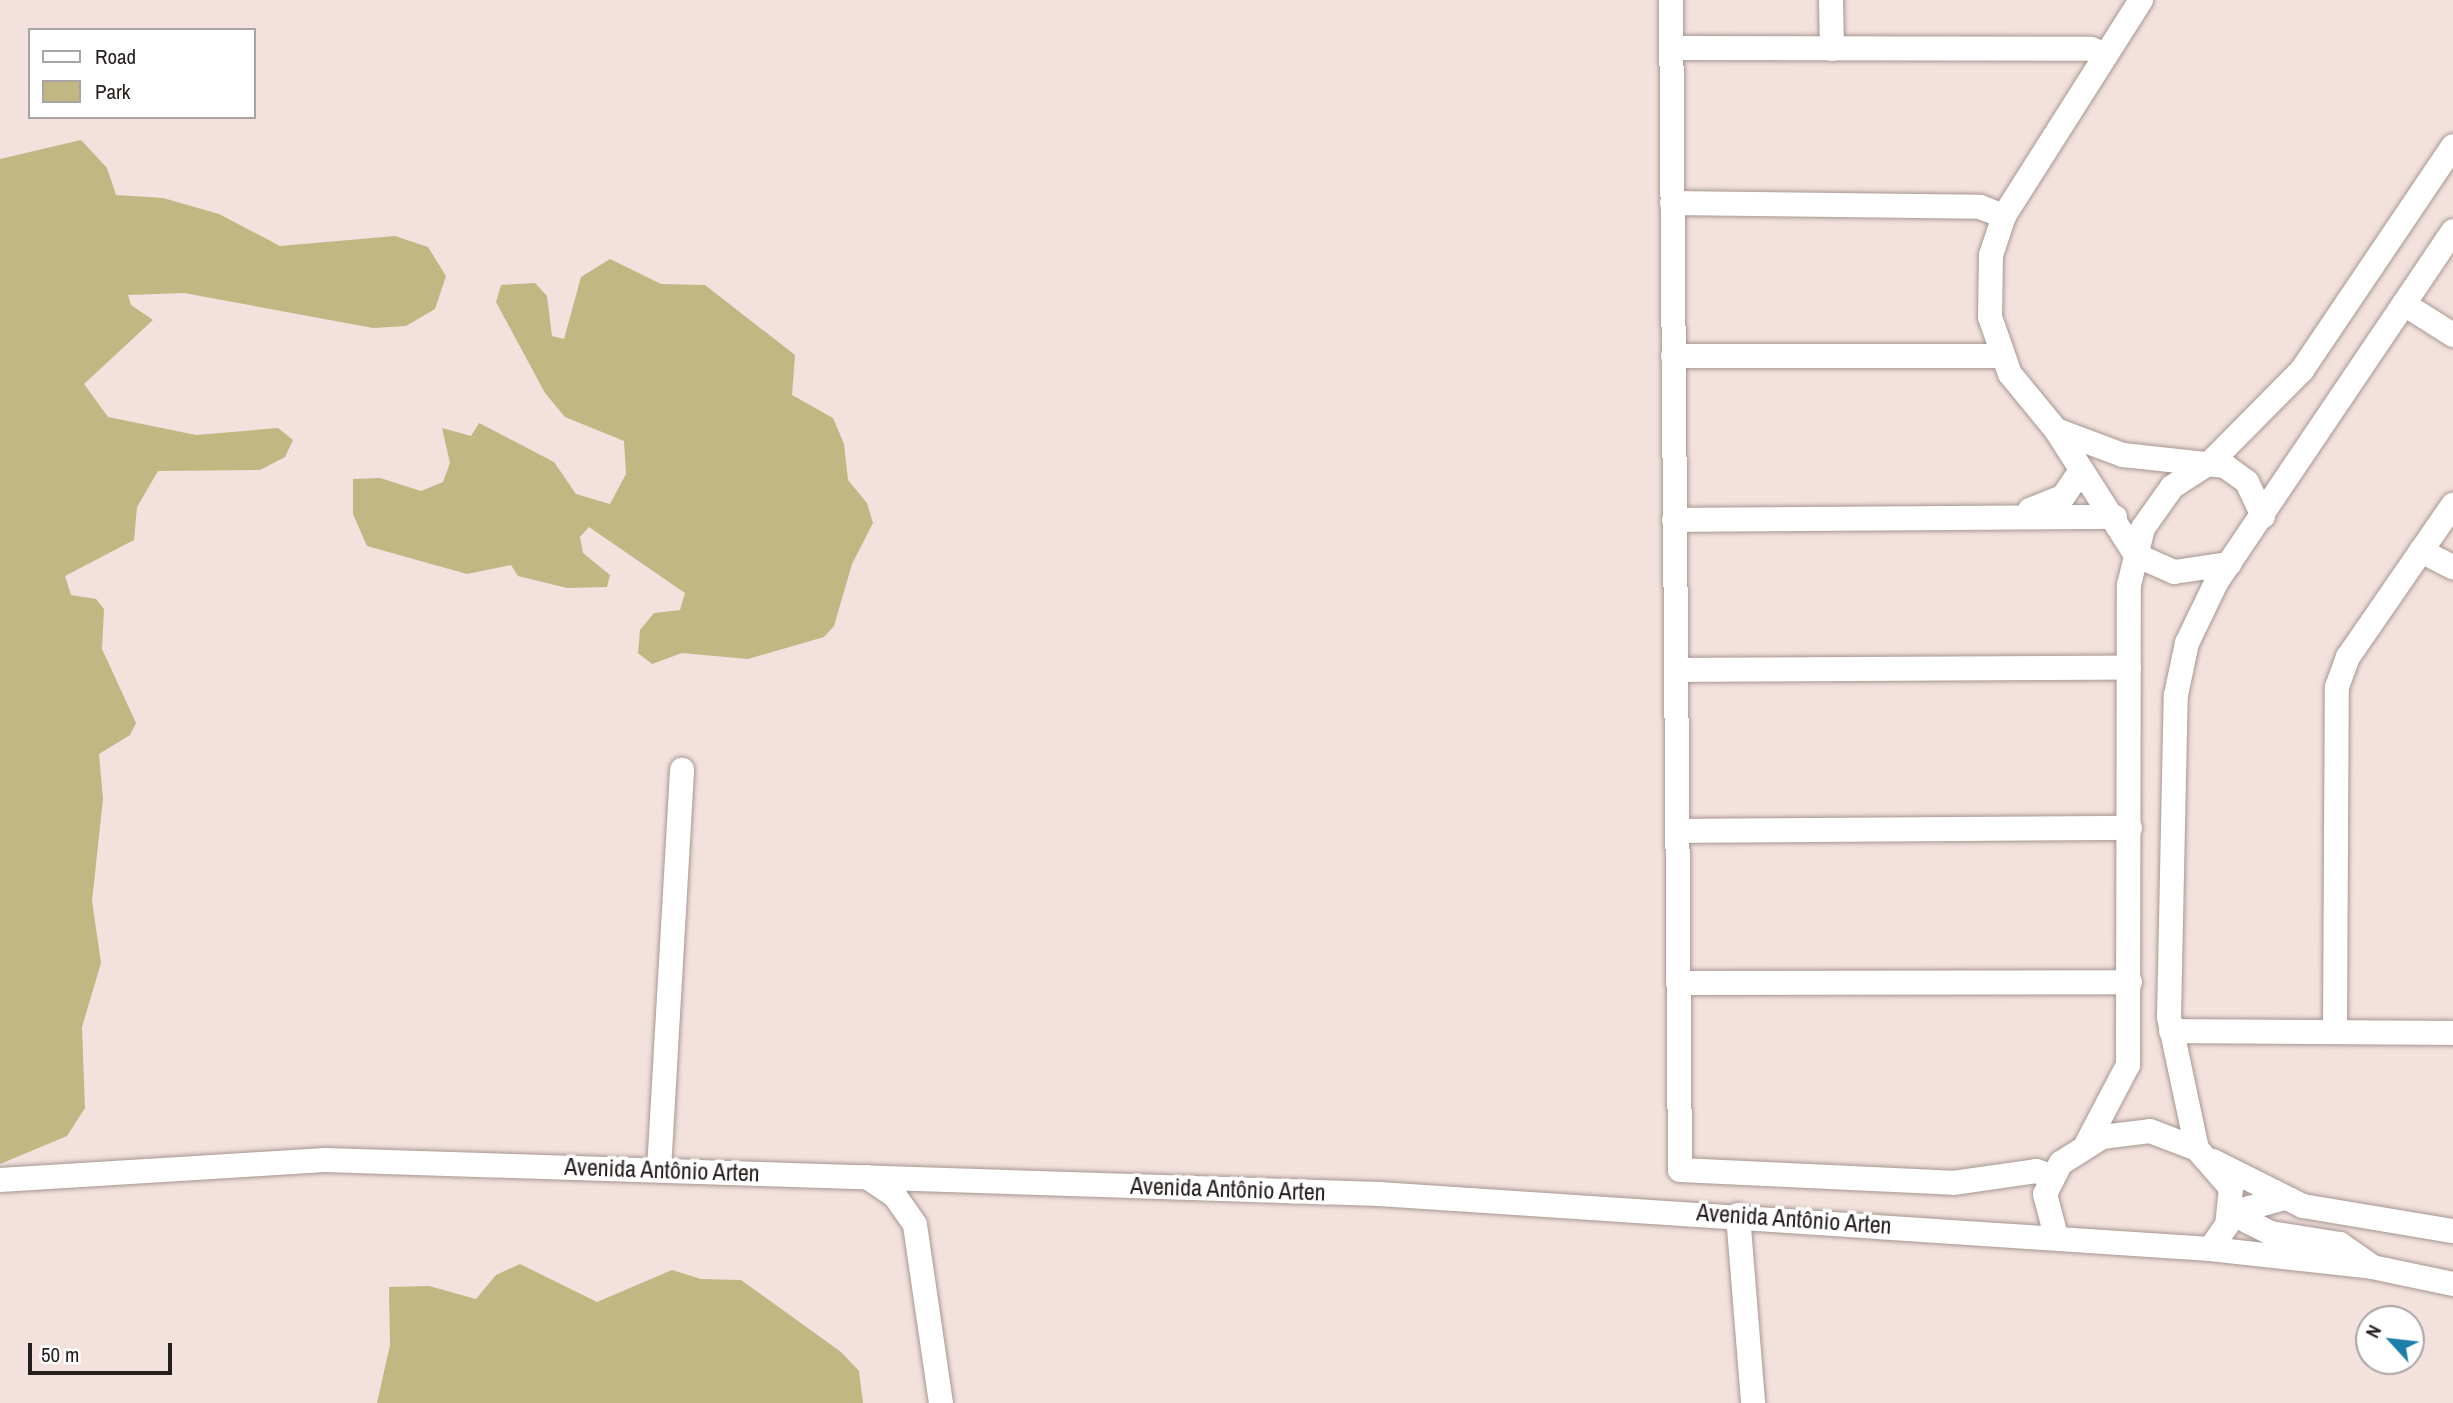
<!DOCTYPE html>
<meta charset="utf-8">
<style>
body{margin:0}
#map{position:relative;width:2453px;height:1403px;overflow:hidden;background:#f2e1dc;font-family:"Archivo Narrow",sans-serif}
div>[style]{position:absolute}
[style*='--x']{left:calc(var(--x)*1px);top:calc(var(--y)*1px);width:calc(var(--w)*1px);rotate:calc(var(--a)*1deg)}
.green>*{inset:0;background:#c0b782}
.roads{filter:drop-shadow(0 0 2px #a69691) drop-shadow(0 0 2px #a69691)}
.minor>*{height:24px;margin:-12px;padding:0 12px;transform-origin:12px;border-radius:12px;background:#fff}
span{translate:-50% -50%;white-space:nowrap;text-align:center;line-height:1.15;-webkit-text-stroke:7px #fff;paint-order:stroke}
.street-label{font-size:24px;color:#241e1c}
.legend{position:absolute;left:28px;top:28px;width:228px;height:91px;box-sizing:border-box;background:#fff;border:2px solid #a7a5a4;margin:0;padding:9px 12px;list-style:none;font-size:21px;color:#241e1c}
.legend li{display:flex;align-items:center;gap:14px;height:35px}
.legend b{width:35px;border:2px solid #a7a5a4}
.north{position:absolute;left:2355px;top:1305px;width:70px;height:70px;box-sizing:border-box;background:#fff;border:2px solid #a7a5a4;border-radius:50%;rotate:297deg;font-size:19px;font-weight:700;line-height:28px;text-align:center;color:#241e1c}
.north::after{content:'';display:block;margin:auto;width:24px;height:32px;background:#1c7faa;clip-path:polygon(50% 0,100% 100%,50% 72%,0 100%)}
.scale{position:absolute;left:28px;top:1343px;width:144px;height:32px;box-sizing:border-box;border:4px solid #241e1c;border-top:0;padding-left:9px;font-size:21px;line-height:24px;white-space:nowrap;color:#241e1c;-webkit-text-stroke:5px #fff;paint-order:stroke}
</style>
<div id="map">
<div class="green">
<div style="clip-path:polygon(81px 140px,107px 168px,116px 195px,163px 198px,219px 214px,280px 246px,395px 236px,428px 247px,446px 276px,435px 309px,406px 326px,373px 328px,184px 293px,128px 295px,131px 305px,153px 320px,84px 384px,108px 417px,196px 435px,278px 428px,293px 440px,285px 457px,260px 470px,158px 471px,137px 507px,134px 540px,65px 576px,71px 595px,96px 599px,104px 609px,102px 649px,136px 723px,130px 735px,99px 754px,103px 799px,92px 901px,101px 963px,82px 1027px,85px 1108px,67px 1136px,0 1164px,0 159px)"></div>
<div style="clip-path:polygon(610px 259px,661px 284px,705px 285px,795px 355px,792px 395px,833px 418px,844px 444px,848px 480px,867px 503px,873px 523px,852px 564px,834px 626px,824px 637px,748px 659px,682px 653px,652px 664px,638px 653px,640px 630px,654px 613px,680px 610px,685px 593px,589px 527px,580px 537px,583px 553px,610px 575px,607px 587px,567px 588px,518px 576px,511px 565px,467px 574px,367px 546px,353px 514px,353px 479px,380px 478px,421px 491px,443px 482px,450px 463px,442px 428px,471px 436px,479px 423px,554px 462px,576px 494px,610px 504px,626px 474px,624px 441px,565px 417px,545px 393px,496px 302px,501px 285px,535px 283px,547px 296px,552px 336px,564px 339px,581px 277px)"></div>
<div style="clip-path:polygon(520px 1264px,597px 1302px,672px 1270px,701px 1279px,741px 1280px,841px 1352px,859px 1371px,863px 1403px,377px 1403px,390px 1345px,389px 1287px,429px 1286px,476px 1299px,496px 1275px)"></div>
</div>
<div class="roads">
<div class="minor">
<div style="--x:1671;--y:0;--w:1170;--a:89.56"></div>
<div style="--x:1680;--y:1170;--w:273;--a:2.7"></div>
<div style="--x:1953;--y:1183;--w:84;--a:-8.2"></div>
<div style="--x:2036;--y:1171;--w:16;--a:18"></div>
<div style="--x:1831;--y:0;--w:49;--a:88.8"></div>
<div style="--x:2141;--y:0;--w:256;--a:122.4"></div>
<div style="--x:2004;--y:216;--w:41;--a:108.4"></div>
<div style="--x:1991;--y:255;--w:62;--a:90.9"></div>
<div style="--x:1990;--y:317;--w:60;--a:70.7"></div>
<div style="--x:2010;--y:374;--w:72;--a:50.6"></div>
<div style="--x:2056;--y:430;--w:148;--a:57.4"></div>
<div style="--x:2136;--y:555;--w:42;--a:24.1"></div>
<div style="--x:2174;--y:572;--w:56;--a:-8.3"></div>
<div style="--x:1671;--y:48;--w:420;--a:0.1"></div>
<div style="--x:2091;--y:49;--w:16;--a:22"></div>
<div style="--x:1672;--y:203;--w:308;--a:0.7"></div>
<div style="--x:1980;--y:207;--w:26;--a:21"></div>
<div style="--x:2404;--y:304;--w:58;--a:32.3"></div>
<div style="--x:1673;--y:356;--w:328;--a:0"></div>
<div style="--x:2056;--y:430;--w:72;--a:20.5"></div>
<div style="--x:2123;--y:455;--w:103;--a:6.2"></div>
<div style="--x:2225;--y:466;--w:27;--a:36"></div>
<div style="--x:2247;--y:482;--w:38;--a:65"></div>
<div style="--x:2030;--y:510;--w:35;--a:-22"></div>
<div style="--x:2063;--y:497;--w:32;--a:-56"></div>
<div style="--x:1674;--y:520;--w:441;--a:-0.4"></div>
<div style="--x:2421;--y:551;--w:36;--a:27"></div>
<div style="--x:1676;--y:670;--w:453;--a:-0.3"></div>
<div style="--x:1677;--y:831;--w:453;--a:-0.4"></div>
<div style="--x:1678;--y:983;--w:452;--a:-0.1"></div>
<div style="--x:2171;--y:1031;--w:282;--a:0.4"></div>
<div style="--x:2335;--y:1032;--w:345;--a:-89.7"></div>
<div style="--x:2337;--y:687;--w:32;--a:-70"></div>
<div style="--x:2348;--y:657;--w:185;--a:-55.4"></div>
<div style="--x:2087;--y:1143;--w:88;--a:-62.3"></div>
<div style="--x:2128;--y:1065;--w:480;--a:-89.9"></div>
<div style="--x:2129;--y:585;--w:59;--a:-76.2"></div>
<div style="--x:2143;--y:528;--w:50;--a:-54.7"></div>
<div style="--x:2172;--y:487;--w:48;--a:-33"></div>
<div style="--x:2212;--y:461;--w:128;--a:-45.3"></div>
<div style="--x:2302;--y:370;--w:270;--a:-56"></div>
<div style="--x:2197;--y:1149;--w:135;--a:-102"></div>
<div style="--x:2169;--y:1017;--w:322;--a:-88.8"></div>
<div style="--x:2176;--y:695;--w:53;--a:-78.1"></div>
<div style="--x:2187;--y:643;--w:69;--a:-64.2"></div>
<div style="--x:2217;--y:581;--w:422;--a:-56"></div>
<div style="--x:2213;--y:1161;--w:101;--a:26.6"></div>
<div style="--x:2303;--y:1206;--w:152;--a:9.5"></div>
<div style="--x:659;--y:1170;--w:401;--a:-86.7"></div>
<div style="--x:867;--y:1177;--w:34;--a:34"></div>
<div style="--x:895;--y:1196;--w:35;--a:55"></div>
<div style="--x:915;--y:1225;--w:180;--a:81.7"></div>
<div style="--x:0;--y:1180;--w:326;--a:-3.5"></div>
<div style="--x:325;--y:1160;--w:1055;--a:1.85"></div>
<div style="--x:1379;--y:1194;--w:833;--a:3.79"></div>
<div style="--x:2210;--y:1249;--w:163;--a:6.3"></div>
<div style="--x:2372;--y:1267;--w:83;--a:11.9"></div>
<div style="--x:2281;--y:1199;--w:52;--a:164.4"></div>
<div style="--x:2231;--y:1213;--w:45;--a:26.6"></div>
<div style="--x:2271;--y:1233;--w:70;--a:9.1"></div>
<div style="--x:2340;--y:1244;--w:38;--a:35"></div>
<div style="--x:1738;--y:1215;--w:189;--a:85.4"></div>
<div style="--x:2056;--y:1236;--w:43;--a:-104.7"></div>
<div style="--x:2045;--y:1194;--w:35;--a:-63"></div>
<div style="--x:2061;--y:1163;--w:49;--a:-32.4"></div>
<div style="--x:2102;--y:1137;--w:48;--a:-7.1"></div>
<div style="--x:2150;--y:1131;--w:50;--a:21"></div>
<div style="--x:2197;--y:1149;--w:52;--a:48.9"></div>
<div style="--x:2231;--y:1188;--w:37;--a:96"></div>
<div style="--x:2227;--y:1225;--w:29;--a:125"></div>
</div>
</div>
<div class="street-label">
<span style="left:662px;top:1170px;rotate:2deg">Avenida Antônio Arten</span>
<span style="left:1228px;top:1189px;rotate:2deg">Avenida Antônio Arten</span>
<span style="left:1794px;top:1219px;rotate:4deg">Avenida Antônio Arten</span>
</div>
<ul class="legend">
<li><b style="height:9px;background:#fff"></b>Road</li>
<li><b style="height:19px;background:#c0b782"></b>Park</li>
</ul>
<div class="north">N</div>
<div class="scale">50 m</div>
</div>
